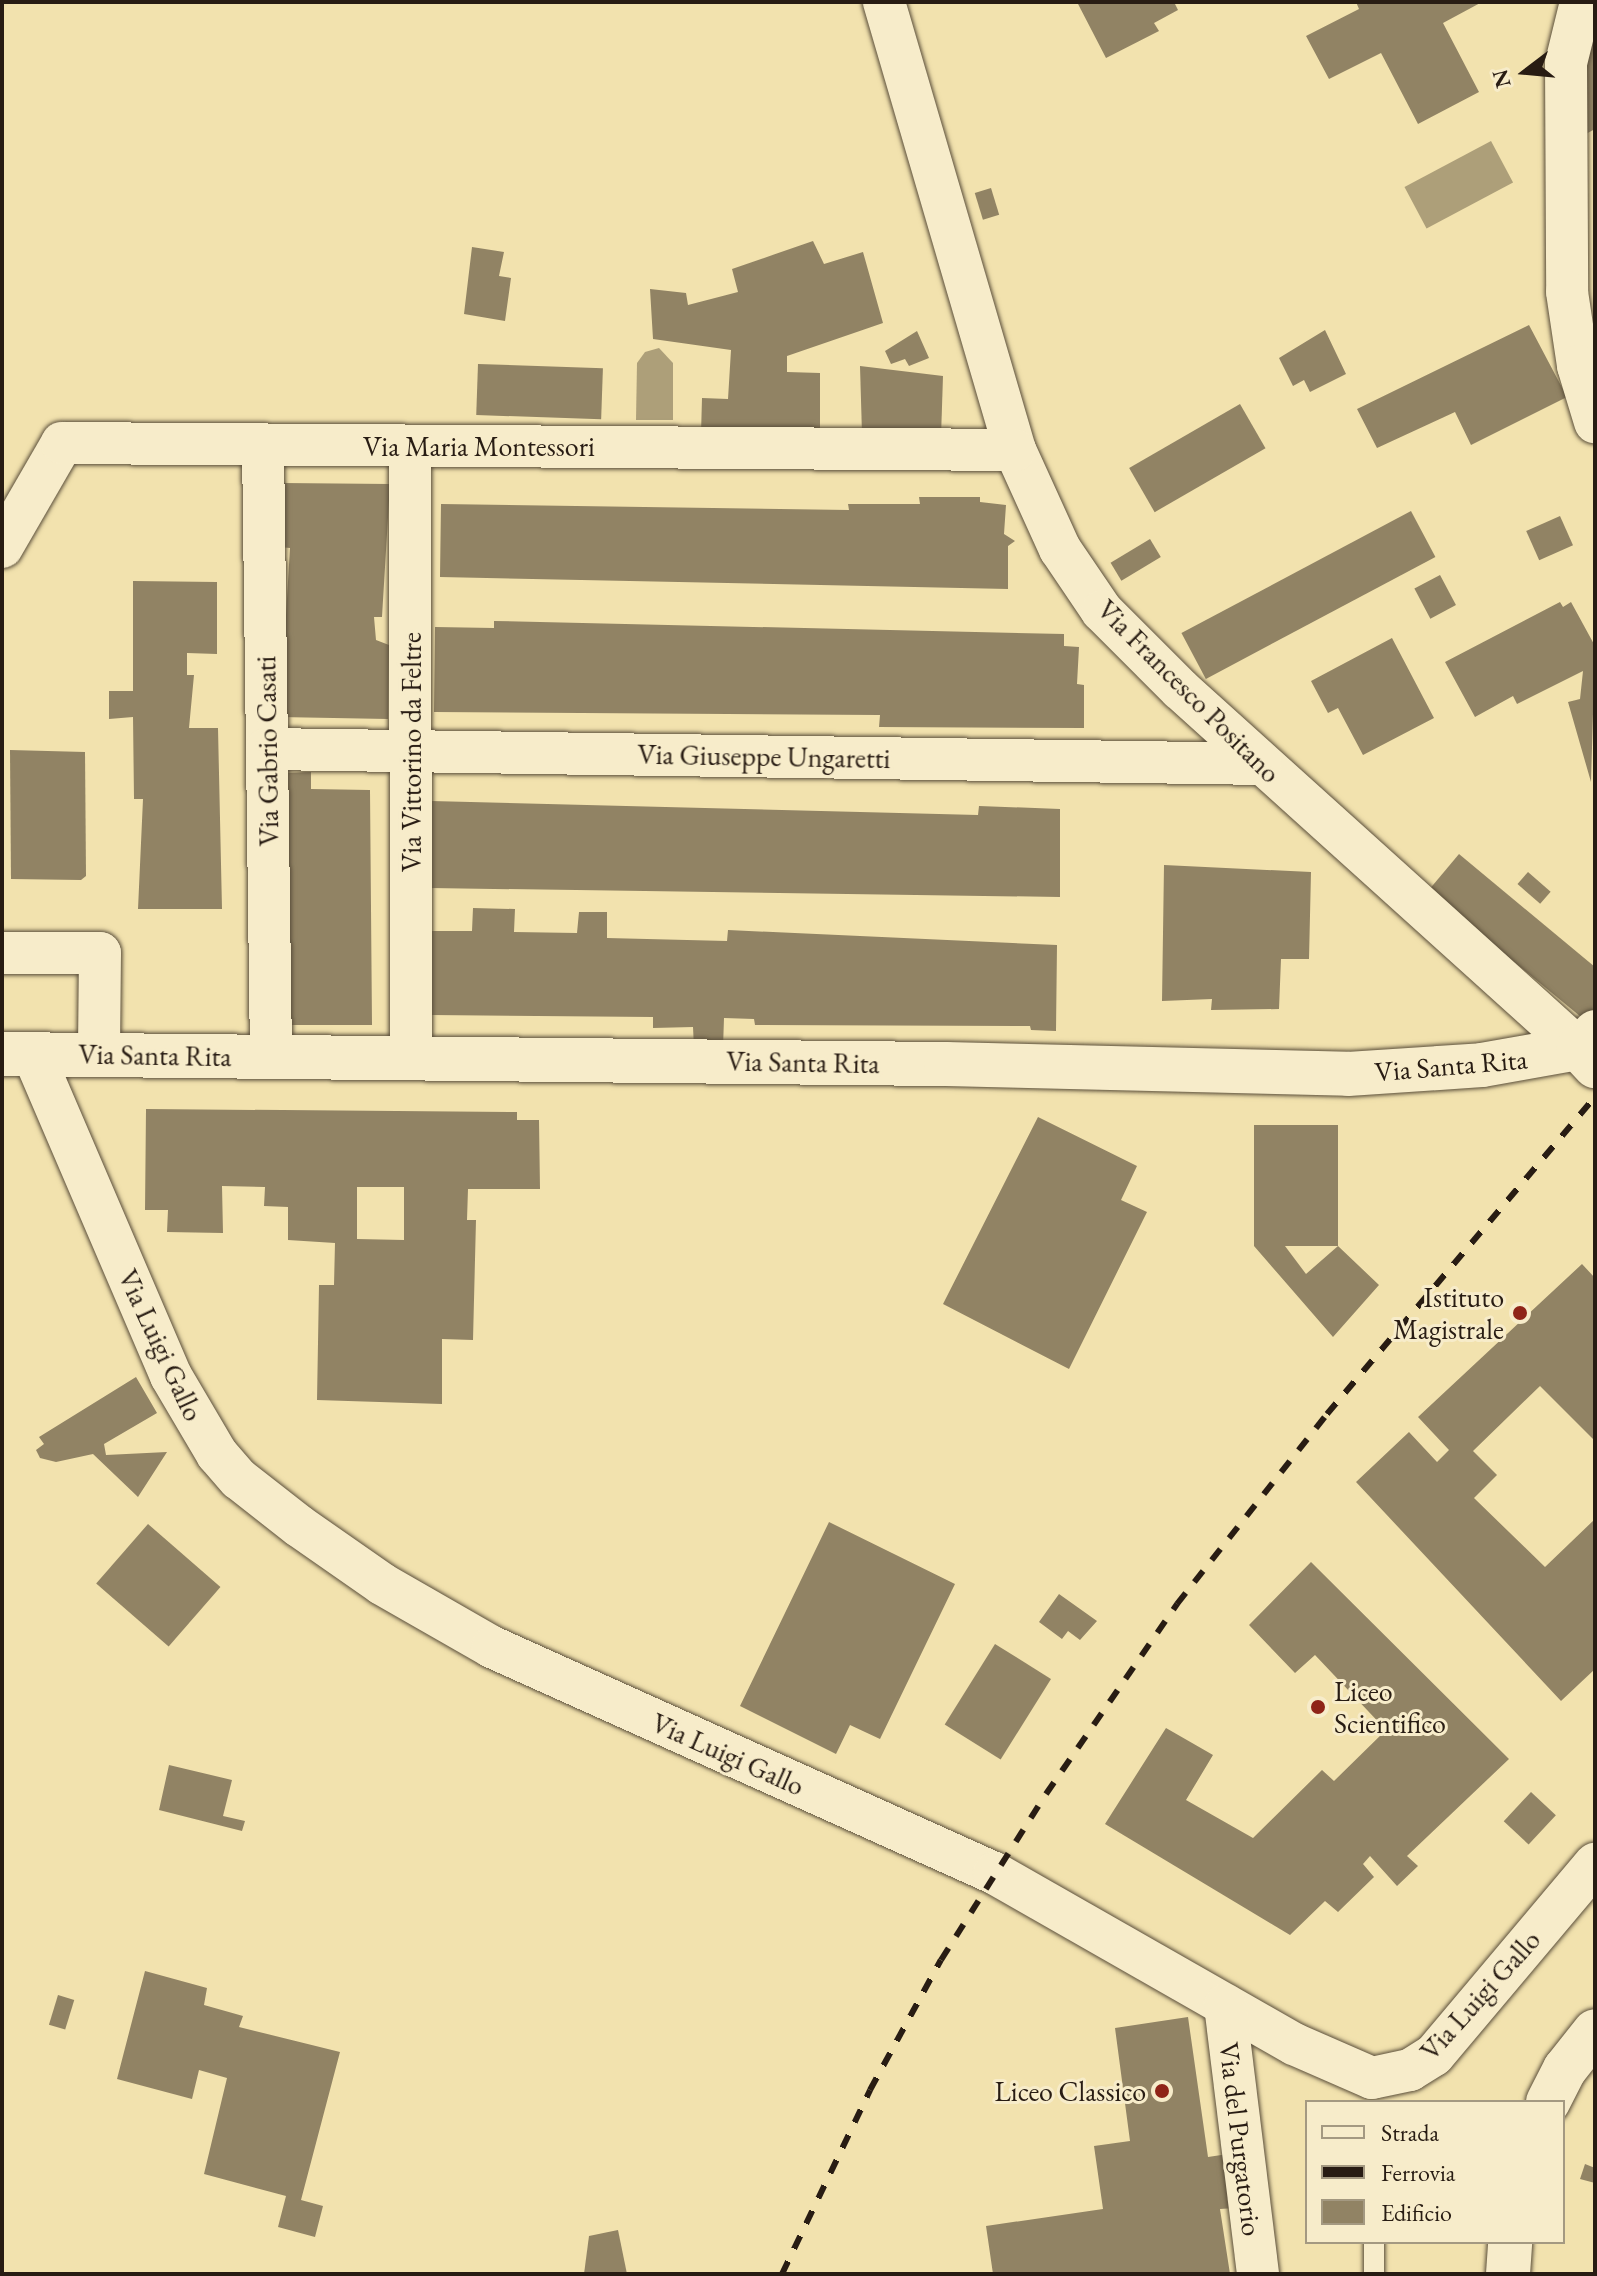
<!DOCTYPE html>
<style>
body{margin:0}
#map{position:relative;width:1597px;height:2276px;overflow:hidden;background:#f2e2ae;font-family:"EB Garamond",serif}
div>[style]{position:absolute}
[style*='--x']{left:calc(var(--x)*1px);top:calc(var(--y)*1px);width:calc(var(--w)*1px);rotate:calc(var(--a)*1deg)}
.water>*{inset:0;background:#ad9f79;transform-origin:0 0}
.building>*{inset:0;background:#918364;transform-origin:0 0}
.roads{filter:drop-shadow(0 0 2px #5a4e3a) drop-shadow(0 0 2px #5a4e3a)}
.lane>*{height:20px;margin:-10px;padding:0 10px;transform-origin:10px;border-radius:10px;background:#f7ecca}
.street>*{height:42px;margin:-21px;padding:0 21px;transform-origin:21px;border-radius:21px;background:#f7ecca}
.secondary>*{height:44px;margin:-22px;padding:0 22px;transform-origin:22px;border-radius:22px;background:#f7ecca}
.rail>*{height:6px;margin-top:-3px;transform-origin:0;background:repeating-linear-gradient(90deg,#281c13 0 14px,transparent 0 28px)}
.dots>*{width:22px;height:22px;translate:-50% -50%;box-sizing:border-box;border:4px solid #f7ecca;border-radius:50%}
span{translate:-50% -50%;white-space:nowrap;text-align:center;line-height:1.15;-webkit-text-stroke:6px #f7ecca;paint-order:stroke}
.street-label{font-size:28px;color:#281c13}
.poi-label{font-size:28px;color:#281c13}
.right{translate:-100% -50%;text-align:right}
.left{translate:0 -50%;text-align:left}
.frame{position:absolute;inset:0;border:4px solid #281c13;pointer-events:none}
.legend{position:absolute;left:1305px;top:2100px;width:260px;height:144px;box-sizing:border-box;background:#f7ecca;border:2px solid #a49981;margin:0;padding:10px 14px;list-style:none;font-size:24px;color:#281c13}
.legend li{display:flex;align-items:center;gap:16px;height:40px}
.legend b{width:40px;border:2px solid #a49981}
.north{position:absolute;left:1485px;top:32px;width:80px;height:80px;-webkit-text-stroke:6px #f7ecca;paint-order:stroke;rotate:254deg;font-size:22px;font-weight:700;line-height:32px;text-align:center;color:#281c13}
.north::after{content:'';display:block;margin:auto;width:28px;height:36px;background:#281c13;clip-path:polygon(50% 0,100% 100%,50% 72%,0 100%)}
</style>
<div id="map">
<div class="water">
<div style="left:1491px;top:141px;width:47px;height:98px;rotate:62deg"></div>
<div style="clip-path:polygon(659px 348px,673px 363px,673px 420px,636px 420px,637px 363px,645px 352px)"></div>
</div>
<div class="building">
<div style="clip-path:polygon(1077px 2px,1174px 2px,1178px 10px,1154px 23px,1159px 31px,1106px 58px)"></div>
<div style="clip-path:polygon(1356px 2px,1482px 2px,1443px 23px,1479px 92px,1418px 124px,1381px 53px,1329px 79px,1306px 36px,1359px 9px)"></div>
<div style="clip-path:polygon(1595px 7px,1595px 129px,1584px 135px,1579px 82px)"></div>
<div style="left:991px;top:188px;width:28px;height:17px;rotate:73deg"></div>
<div style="clip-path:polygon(813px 241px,824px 264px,863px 252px,883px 323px,787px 356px,787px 372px,820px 373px,820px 437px,701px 434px,702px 398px,728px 399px,731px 350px,653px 339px,650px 289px,686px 293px,688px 305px,738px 292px,732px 269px)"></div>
<div style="clip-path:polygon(472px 247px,504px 252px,499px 276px,511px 278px,505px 321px,464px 314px)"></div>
<div style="clip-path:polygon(1529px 325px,1567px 397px,1471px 445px,1455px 412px,1377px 448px,1357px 409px)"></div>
<div style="clip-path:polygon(1325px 330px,1346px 374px,1310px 392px,1304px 380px,1293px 386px,1279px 358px)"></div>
<div style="clip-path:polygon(917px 331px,929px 358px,909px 366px,905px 359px,891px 364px,885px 351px)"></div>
<div style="left:478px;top:364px;width:125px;height:51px;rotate:2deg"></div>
<div style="clip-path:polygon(860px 366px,943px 376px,941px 437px,862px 434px)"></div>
<div style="left:1240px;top:404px;width:51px;height:128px;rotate:60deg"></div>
<div style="clip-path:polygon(282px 483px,390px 484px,382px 617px,374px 617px,376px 640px,389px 645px,388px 719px,279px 717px,278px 614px,286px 615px,290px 548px,279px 547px)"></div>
<div style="clip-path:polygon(919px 497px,980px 497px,980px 502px,1006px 505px,1004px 534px,1015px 541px,1008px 546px,1008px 589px,440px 577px,441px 504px,849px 510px,848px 504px,920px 504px)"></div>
<div style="left:1411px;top:511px;width:52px;height:260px;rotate:62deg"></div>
<div style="left:1560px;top:516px;width:32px;height:37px;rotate:66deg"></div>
<div style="left:1150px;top:539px;width:21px;height:46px;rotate:59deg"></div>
<div style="left:1440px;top:575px;width:34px;height:29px;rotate:62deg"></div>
<div style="clip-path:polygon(133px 581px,217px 582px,217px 654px,187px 653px,187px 675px,194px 675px,189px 728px,218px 728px,222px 909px,138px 909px,143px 799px,134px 799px,133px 717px,109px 719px,109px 691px,133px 691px)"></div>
<div style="clip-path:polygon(1560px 602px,1563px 607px,1571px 602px,1595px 646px,1591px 782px,1568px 702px,1580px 699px,1583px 671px,1517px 704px,1513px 696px,1475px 717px,1445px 662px)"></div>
<div style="clip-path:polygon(494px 621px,1064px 634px,1064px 646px,1079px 647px,1077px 684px,1084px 685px,1084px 728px,879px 727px,880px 715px,434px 712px,435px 627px,494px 628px)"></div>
<div style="clip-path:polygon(1392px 638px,1434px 718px,1363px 755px,1338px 708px,1328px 713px,1311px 681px)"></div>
<div style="clip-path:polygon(10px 750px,85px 752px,86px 876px,81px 880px,11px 879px)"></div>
<div style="clip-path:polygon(311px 772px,311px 789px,370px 790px,372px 1025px,277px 1025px,281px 773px)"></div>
<div style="clip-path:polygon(431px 801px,978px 815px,979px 806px,1060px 809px,1060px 897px,430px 888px)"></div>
<div style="clip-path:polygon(1459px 854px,1595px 967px,1592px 1026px,1428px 891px)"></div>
<div style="clip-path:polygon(1164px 865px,1311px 872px,1309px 959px,1281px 959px,1279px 1009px,1211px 1010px,1212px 999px,1162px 1001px)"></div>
<div style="left:1528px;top:872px;width:30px;height:16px;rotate:41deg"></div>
<div style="clip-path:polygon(473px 908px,515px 909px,514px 932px,577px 933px,579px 912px,607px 912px,607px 938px,727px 941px,728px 930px,1057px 945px,1056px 1031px,1031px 1030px,1030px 1026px,755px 1025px,754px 1019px,724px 1018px,723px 1048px,694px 1048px,693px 1027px,653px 1028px,653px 1017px,431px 1015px,432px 931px,472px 931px)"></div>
<div style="clip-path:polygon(evenodd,146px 1109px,517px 1112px,517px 1120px,539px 1120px,540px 1189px,468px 1189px,467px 1220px,476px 1220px,473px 1340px,442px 1339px,442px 1404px,317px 1400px,319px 1285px,334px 1285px,335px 1243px,288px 1240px,288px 1207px,264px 1206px,265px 1187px,222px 1186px,223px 1233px,167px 1232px,168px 1210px,145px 1210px,146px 1109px,357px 1187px,404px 1187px,404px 1240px,357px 1239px,357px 1187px)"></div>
<div style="clip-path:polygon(1038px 1117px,1137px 1166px,1121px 1200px,1147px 1212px,1069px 1369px,943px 1304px)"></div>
<div style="clip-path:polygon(evenodd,1254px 1125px,1338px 1125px,1338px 1246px,1379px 1285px,1333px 1337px,1254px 1246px,1254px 1125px,1285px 1246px,1338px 1246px,1306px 1274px,1285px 1246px)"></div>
<div style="clip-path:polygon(1582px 1264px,1595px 1278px,1595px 1441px,1540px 1386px,1473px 1451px,1497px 1475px,1474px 1498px,1545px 1567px,1595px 1519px,1595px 1669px,1561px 1701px,1356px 1482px,1409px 1432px,1437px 1462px,1449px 1450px,1418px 1417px)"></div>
<div style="clip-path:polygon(136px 1377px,157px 1413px,104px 1444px,106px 1455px,167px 1452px,138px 1497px,93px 1454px,56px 1462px,40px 1458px,36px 1450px,44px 1444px,39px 1437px)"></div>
<div style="clip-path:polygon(829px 1522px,955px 1584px,880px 1739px,850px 1725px,836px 1754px,740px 1706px)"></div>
<div style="left:148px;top:1524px;width:96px;height:79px;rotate:41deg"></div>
<div style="clip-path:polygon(1311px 1562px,1509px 1759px,1407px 1856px,1418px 1866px,1397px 1886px,1370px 1856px,1363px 1864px,1374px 1877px,1338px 1912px,1325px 1901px,1290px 1935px,1105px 1824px,1166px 1728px,1213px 1755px,1186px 1800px,1253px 1838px,1322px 1770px,1334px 1781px,1386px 1730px,1315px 1655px,1295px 1673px,1249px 1625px)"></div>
<div style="clip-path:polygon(1059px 1594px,1097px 1621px,1080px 1640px,1068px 1631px,1062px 1639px,1039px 1622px)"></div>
<div style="left:995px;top:1644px;width:66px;height:95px;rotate:32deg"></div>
<div style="clip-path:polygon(169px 1765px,232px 1780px,223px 1816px,245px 1821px,242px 1831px,159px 1810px)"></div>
<div style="left:1531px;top:1792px;width:34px;height:40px;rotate:43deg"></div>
<div style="clip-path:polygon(145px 1971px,207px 1988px,204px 2005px,243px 2016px,239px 2027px,340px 2052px,301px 2200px,323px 2206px,315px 2237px,278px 2227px,286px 2196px,204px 2174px,227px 2078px,199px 2070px,192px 2099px,117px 2079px)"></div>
<div style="left:58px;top:1995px;width:17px;height:31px;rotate:17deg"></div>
<div style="clip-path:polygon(1188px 2017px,1208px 2157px,1228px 2154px,1236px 2208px,1220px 2209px,1230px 2274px,993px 2274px,986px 2226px,1103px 2209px,1094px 2146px,1130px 2141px,1115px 2028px)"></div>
<div style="clip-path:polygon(1585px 2164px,1595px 2168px,1595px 2183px,1580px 2179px)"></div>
<div style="clip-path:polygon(618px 2230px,627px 2274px,584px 2274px,589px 2236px)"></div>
</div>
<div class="roads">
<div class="lane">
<div style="--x:1374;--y:2242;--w:32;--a:90"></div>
</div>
<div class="street">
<div style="--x:884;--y:2;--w:467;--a:73.7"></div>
<div style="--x:1015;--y:450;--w:109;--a:65.6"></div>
<div style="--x:1060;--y:549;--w:75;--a:55.9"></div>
<div style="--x:1102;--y:611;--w:110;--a:45"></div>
<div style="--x:1180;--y:689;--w:536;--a:42.05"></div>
<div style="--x:1578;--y:1048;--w:24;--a:-45"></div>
<div style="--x:1581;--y:2;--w:63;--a:103.8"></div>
<div style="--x:1566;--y:63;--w:229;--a:89.7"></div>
<div style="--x:1567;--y:292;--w:75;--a:81.5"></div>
<div style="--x:1578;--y:366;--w:59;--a:73.1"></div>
<div style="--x:263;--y:445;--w:611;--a:89.25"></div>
<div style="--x:410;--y:446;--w:611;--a:89.91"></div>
<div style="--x:2;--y:547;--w:120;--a:-60"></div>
<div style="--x:62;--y:443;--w:953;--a:0.42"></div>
<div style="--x:267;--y:749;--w:994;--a:0.86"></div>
<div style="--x:2;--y:953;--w:98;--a:0"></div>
<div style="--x:100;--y:953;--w:102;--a:90.6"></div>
<div style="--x:33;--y:1054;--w:350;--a:66.8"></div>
<div style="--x:171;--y:1376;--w:91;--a:59.5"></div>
<div style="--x:217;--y:1454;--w:33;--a:49"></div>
<div style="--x:239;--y:1479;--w:76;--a:38.1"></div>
<div style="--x:299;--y:1526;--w:101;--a:34.9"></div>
<div style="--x:382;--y:1584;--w:127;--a:29.8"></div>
<div style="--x:492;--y:1647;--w:551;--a:24.24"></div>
<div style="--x:994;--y:1873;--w:345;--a:29.7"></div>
<div style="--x:1294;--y:2044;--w:85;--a:23.6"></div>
<div style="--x:1372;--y:2078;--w:39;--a:-12"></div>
<div style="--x:1410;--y:2070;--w:28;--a:-32"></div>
<div style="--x:1434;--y:2055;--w:250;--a:-49.9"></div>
<div style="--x:1225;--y:2005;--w:271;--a:83"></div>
</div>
<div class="secondary">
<div style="--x:2;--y:1054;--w:944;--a:0.61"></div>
<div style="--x:946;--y:1064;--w:402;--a:1.4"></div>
<div style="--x:1348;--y:1074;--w:134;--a:-3.8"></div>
<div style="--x:1482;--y:1065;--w:97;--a:-10"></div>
<div style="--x:1578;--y:1048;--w:25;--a:47"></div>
<div style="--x:1548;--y:2102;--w:37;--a:-63"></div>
<div style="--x:1565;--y:2069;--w:48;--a:-51.7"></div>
<div style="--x:1508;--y:2274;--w:32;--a:-86"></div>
</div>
</div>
<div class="rail">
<div style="--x:782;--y:2274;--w:204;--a:-64.4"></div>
<div style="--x:870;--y:2090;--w:148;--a:-61.4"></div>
<div style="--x:941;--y:1960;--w:196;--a:-57.7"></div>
<div style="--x:1046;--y:1794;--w:231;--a:-55.4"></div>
<div style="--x:1177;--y:1604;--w:242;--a:-51.7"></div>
<div style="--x:1327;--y:1414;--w:415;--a:-49.8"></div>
</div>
<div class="dots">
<div style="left:1520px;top:1313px;background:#8f2418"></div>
<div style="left:1318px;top:1707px;background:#8f2418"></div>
<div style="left:1162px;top:2091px;background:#8f2418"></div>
</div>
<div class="street-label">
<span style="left:479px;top:446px">Via Maria Montessori</span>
<span style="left:1189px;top:691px;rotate:45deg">Via Francesco Positano</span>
<span style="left:267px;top:751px;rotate:-91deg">Via Gabrio Casati</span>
<span style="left:411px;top:752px;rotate:-90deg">Via Vittorino da Feltre</span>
<span style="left:764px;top:756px;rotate:1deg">Via Giuseppe Ungaretti</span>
<span style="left:155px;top:1055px;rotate:1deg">Via Santa Rita</span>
<span style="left:803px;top:1062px;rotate:1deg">Via Santa Rita</span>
<span style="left:1451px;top:1065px;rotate:-5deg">Via Santa Rita</span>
<span style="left:161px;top:1345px;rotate:65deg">Via Luigi Gallo</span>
<span style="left:728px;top:1754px;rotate:24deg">Via Luigi Gallo</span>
<span style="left:1480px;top:1995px;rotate:-48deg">Via Luigi Gallo</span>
<span style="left:1241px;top:2139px;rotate:83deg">Via del Purgatorio</span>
</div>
<div class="poi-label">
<span class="right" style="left:1504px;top:1313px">Istituto<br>Magistrale</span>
<span class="left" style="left:1334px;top:1707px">Liceo<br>Scientifico</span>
<span class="right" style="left:1146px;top:2091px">Liceo Classico</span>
</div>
<div class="frame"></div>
<ul class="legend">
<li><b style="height:10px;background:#f7ecca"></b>Strada</li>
<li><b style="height:10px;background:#281c13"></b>Ferrovia</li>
<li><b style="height:22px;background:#918364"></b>Edificio</li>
</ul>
<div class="north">N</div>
</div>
